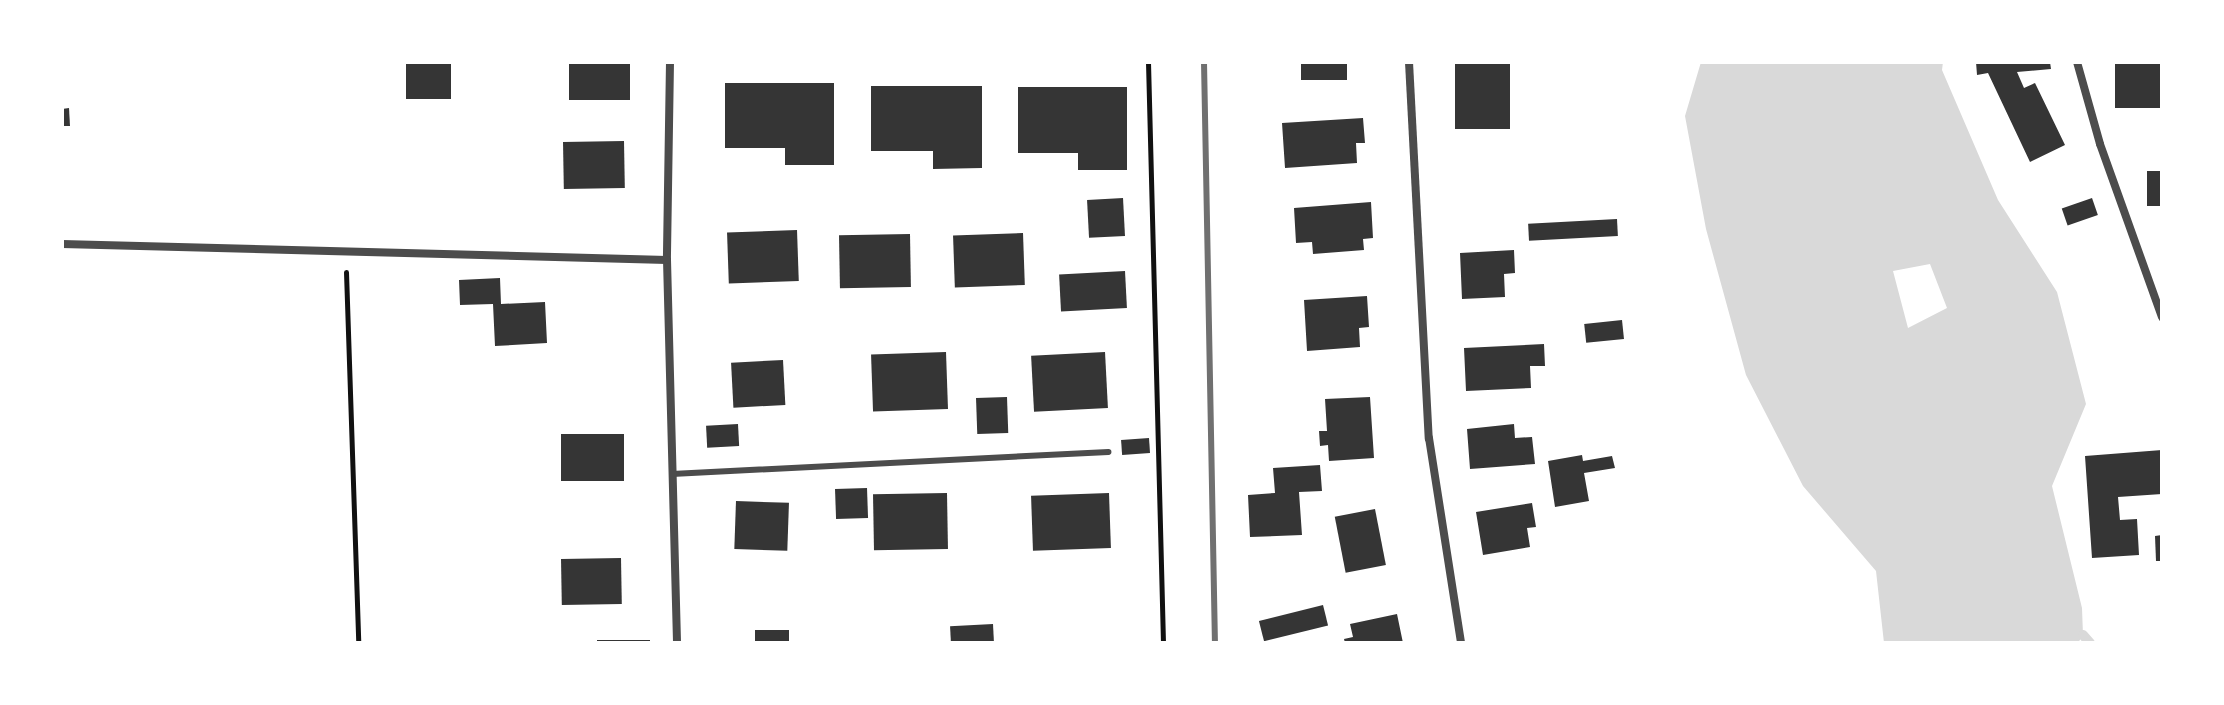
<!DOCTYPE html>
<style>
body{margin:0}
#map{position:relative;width:2224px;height:705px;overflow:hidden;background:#fff;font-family:Arial,sans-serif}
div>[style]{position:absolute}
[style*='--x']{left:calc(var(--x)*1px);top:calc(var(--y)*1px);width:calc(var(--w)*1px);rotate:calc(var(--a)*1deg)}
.water>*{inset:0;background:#d9d9d9}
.stream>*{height:10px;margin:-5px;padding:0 5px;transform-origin:5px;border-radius:5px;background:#d9d9d9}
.building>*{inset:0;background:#353535;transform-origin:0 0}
.path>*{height:5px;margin:-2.5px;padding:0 2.5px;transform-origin:2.5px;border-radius:2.5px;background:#111}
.service>*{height:6px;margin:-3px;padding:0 3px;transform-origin:3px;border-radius:3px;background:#4c4c4c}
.minor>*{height:8px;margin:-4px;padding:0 4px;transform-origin:4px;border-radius:4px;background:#4c4c4c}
.rail>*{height:6px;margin:-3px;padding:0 3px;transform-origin:3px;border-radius:3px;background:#707070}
span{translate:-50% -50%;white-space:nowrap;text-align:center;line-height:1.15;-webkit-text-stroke:8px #fff;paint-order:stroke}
.frame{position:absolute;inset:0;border:64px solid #fff;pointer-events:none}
</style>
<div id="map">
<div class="water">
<div style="clip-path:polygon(evenodd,1701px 62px,1943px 62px,1942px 70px,1998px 200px,2057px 292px,2086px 404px,2052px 486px,2082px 608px,2083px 635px,2078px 643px,1884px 643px,1876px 571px,1803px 486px,1746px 375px,1706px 229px,1685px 116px,1701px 62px,1930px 264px,1947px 308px,1908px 328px,1893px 271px,1930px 264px)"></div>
</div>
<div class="stream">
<div style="--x:2083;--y:635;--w:11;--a:49"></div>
</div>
<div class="building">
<div style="left:406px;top:62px;width:45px;height:37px"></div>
<div style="left:569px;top:62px;width:61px;height:38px"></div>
<div style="left:1301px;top:62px;width:46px;height:18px"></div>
<div style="left:1455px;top:62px;width:55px;height:67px"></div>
<div style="clip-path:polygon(1976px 62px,2050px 62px,2051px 69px,2017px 72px,2024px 88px,2035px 83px,2065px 145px,2030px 162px,1988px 73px,1977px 75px)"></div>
<div style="left:2115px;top:62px;width:47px;height:46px"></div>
<div style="clip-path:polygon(725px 83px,834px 83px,834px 165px,785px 165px,785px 148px,725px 148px)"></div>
<div style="clip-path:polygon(871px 86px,982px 86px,982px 168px,933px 169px,933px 151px,871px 151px)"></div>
<div style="clip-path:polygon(1018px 87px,1127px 87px,1127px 170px,1078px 170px,1078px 153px,1018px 153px)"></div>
<div style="clip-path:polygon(69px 108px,70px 126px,62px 126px,62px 109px)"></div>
<div style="clip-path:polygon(1363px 118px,1365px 143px,1356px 143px,1357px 163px,1285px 168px,1282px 123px)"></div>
<div style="left:624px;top:141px;width:47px;height:61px;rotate:89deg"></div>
<div style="left:2147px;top:171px;width:15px;height:35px"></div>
<div style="left:1123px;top:198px;width:38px;height:36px;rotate:87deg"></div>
<div style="left:2092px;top:198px;width:18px;height:32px;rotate:71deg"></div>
<div style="clip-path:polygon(1371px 202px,1373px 238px,1363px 239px,1364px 250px,1313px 254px,1312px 242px,1296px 243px,1294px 208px)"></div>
<div style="left:1617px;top:219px;width:17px;height:89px;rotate:87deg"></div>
<div style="left:797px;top:230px;width:51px;height:70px;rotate:88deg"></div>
<div style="left:1023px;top:233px;width:52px;height:70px;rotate:88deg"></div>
<div style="left:910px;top:234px;width:53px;height:71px;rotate:89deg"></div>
<div style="clip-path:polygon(1514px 250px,1515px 273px,1504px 274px,1505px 297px,1462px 299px,1460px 253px)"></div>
<div style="left:1125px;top:271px;width:37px;height:66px;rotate:87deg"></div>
<div style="clip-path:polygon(500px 278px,501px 304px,545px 302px,547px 343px,495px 346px,493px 304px,460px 305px,459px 280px)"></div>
<div style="clip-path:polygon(1367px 296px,1369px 327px,1359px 328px,1360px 347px,1307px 351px,1304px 300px)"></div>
<div style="left:1622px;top:320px;width:19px;height:38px;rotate:84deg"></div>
<div style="clip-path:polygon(1544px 344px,1545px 366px,1530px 366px,1531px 388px,1466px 391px,1464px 348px)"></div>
<div style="left:946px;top:352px;width:57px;height:75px;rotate:88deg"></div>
<div style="left:1105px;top:352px;width:56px;height:74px;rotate:87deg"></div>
<div style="left:783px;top:360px;width:45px;height:52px;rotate:87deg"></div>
<div style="left:1007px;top:397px;width:36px;height:31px;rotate:88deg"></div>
<div style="clip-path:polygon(1370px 397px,1374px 458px,1329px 461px,1328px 445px,1320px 446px,1319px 431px,1327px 431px,1325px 399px)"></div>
<div style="left:738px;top:424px;width:22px;height:32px;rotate:87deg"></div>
<div style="clip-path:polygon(1514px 424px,1515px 438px,1532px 437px,1535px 464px,1470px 469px,1467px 429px)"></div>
<div style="left:561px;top:434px;width:63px;height:47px"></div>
<div style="left:1149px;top:438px;width:15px;height:28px;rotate:86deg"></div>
<div style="clip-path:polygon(2162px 450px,2162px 494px,2118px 497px,2120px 520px,2137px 519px,2139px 555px,2092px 558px,2085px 456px)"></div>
<div style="clip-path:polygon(1582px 455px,1583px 461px,1612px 456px,1615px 468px,1584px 473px,1589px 501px,1555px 507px,1548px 461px)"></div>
<div style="clip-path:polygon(1320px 465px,1322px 491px,1299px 492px,1302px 535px,1250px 537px,1248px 495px,1275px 493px,1273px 468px)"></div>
<div style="left:867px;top:488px;width:30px;height:32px;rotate:88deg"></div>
<div style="left:947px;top:493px;width:56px;height:74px;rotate:89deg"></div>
<div style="left:1109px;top:493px;width:55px;height:78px;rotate:88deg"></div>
<div style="left:736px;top:501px;width:53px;height:48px;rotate:2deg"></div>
<div style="clip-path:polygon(1532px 503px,1536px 527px,1527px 528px,1530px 547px,1483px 555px,1476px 512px)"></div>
<div style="left:1375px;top:509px;width:57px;height:41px;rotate:79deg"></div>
<div style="clip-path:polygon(2162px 535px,2162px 561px,2156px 561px,2155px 536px)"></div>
<div style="left:621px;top:558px;width:46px;height:60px;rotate:89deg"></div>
<div style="left:1323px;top:605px;width:21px;height:66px;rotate:76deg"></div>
<div style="clip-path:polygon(1397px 614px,1403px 643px,1345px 643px,1344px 639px,1353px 637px,1350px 624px)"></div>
<div style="left:993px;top:624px;width:19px;height:43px;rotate:87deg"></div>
<div style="left:755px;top:630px;width:34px;height:13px"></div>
<div style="left:597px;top:640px;width:53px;height:3px"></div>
</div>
<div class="path">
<div style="--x:1148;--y:62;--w:581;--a:88.52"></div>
<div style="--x:346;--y:272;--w:371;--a:88.1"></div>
</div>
<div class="service">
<div style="--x:672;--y:474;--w:437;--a:-2.9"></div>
</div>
<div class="minor">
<div style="--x:670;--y:62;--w:198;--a:90.9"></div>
<div style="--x:667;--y:260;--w:383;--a:88.5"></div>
<div style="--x:1409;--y:62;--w:377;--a:87"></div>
<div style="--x:1429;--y:438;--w:207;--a:81.1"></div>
<div style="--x:2077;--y:62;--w:85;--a:74.3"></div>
<div style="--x:2100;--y:144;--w:184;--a:70.3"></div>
<div style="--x:62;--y:244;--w:605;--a:1.51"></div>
</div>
<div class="rail">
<div style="--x:1204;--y:62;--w:581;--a:88.92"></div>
</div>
<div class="frame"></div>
</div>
